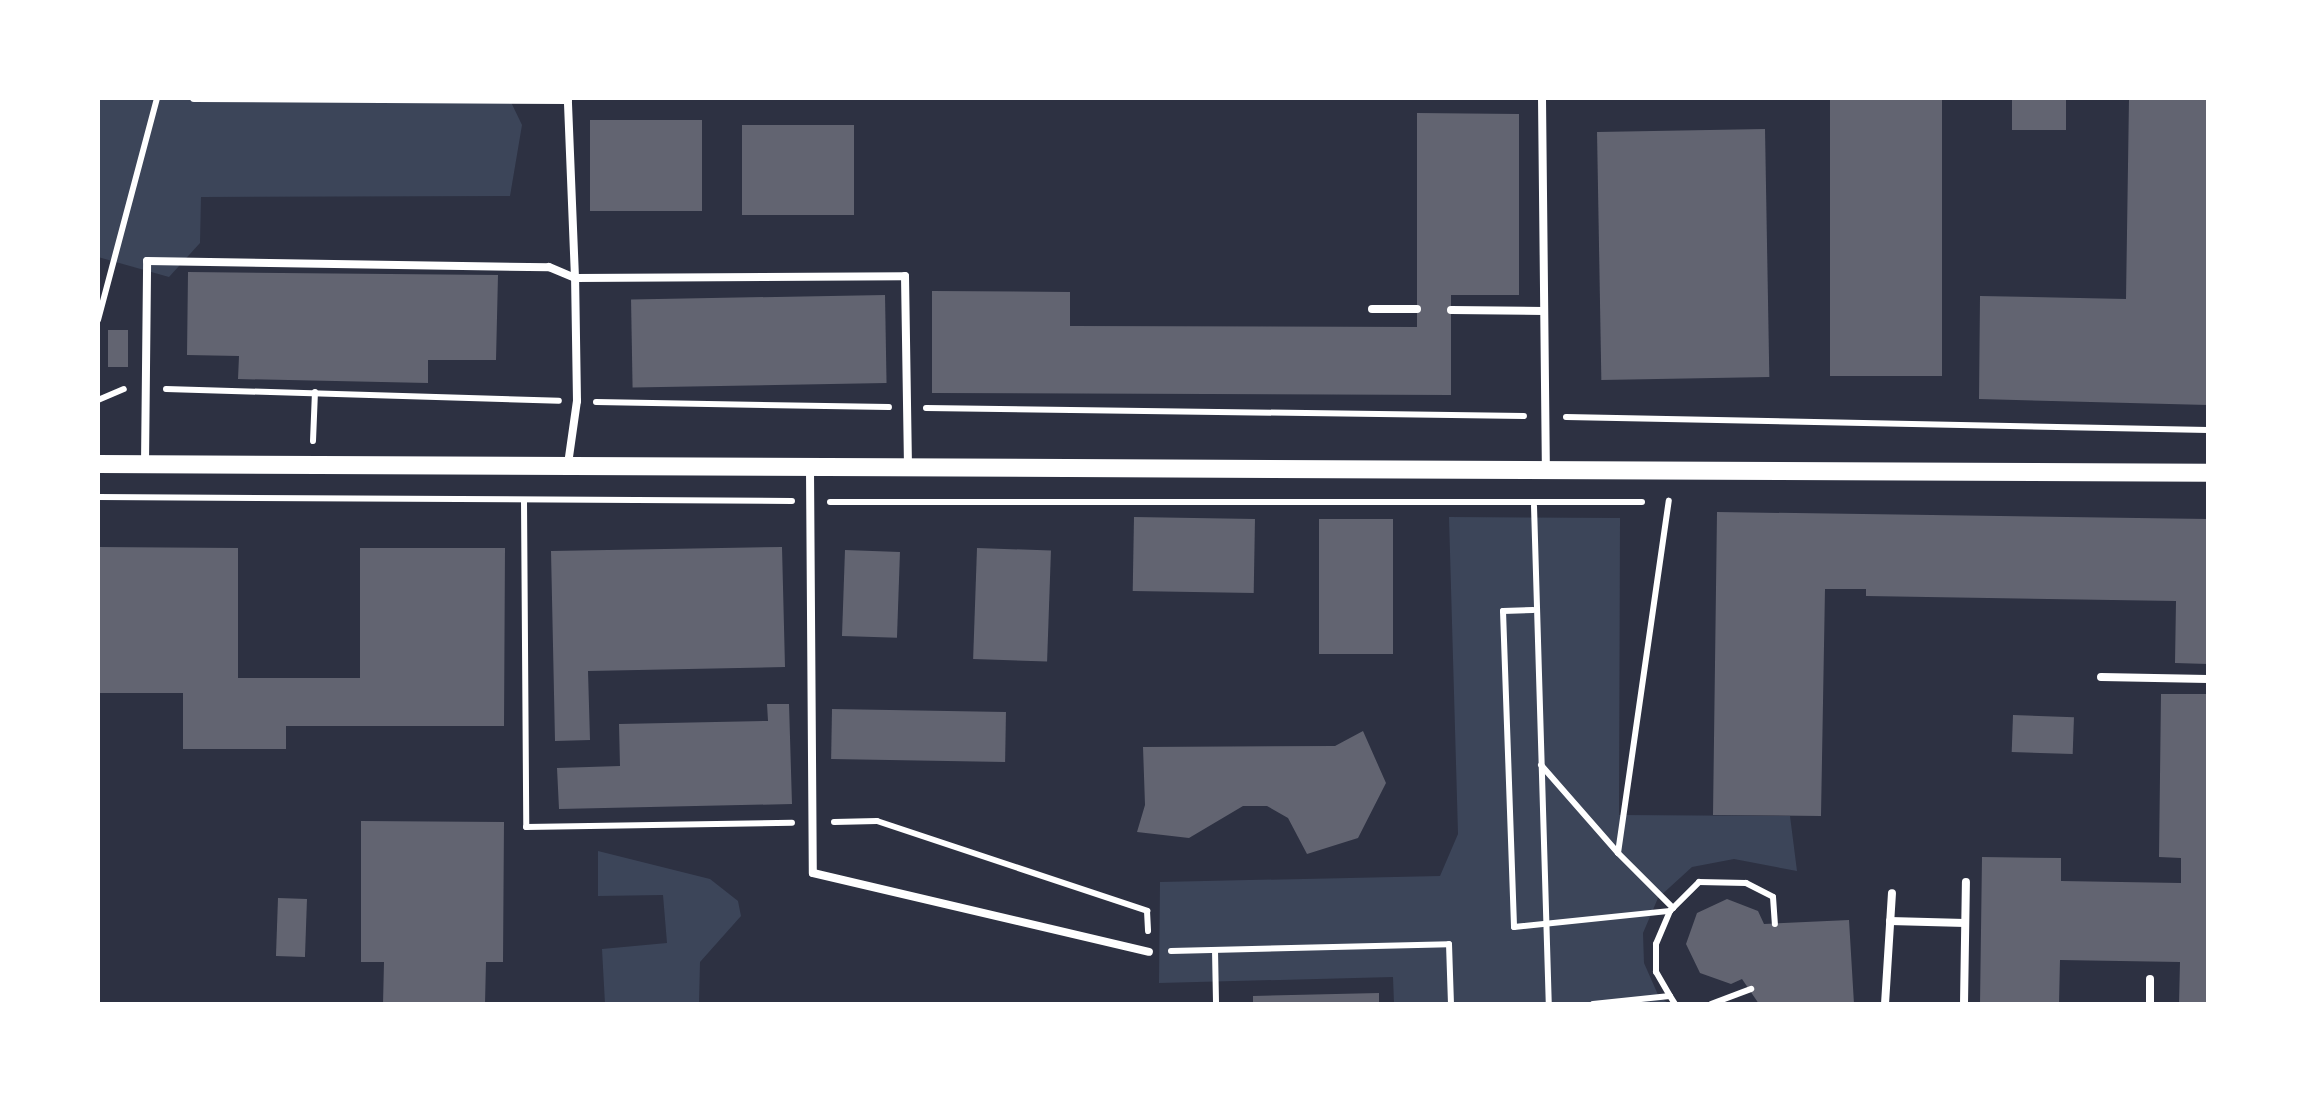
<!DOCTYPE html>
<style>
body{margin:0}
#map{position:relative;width:2306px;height:1102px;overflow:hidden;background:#2d3142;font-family:"Libre Baskerville",serif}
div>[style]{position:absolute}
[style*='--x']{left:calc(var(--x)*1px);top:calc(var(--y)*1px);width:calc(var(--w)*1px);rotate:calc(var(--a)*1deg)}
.green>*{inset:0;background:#3c4559}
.building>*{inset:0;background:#626471;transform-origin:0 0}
.path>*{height:6px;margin:-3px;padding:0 3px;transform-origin:3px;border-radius:3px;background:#fff}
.service>*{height:8px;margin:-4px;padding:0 4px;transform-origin:4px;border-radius:4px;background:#fff}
.tertiary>*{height:18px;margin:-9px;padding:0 9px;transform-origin:9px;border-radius:9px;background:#fff}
span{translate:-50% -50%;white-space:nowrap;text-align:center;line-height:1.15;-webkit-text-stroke:8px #fff;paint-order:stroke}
.frame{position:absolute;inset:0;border:100px solid #fff;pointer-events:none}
</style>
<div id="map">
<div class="green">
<div style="clip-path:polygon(98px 98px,509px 98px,522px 125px,510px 196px,201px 197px,200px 243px,169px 277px,98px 257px)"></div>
<div style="clip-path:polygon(1449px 517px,1620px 518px,1619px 815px,1790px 816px,1797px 871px,1734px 859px,1692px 867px,1658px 898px,1643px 933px,1644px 963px,1659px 997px,1670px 1004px,1394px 1004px,1393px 977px,1159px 983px,1160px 882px,1440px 876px,1458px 834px)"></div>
<div style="clip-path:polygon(598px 851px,710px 879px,738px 901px,741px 916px,700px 962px,699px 1004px,605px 1004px,602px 949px,667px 943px,663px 895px,598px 896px)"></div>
</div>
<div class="building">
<div style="left:1830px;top:98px;width:112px;height:278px"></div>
<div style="left:2012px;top:98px;width:54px;height:32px"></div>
<div style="clip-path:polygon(2129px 98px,2208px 98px,2208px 405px,1979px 399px,1980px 296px,2126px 299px)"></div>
<div style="clip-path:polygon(1417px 113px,1519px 114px,1519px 295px,1451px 295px,1451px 395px,932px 393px,932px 291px,1070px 292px,1070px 326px,1417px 327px)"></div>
<div style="left:590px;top:120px;width:112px;height:91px"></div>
<div style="left:742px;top:125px;width:112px;height:90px"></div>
<div style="left:1765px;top:129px;width:248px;height:168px;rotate:89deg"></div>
<div style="clip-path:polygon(188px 272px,498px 275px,496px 360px,428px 360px,428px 383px,238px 379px,239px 356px,187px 355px)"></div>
<div style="left:885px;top:295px;width:88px;height:254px;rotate:89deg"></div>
<div style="left:108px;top:330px;width:20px;height:37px"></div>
<div style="clip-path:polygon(1717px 512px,2208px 519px,2208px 664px,2175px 663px,2176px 601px,1866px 596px,1866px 589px,1825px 589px,1821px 816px,1713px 815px)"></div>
<div style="left:1134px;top:517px;width:121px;height:74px;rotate:1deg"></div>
<div style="left:1319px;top:519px;width:74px;height:135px"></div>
<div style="clip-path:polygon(98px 547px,238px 548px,238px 678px,360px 678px,360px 548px,505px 548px,504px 726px,286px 726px,286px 749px,183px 749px,183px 693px,100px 693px)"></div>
<div style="clip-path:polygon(782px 547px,785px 667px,588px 671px,590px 740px,555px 741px,551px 551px)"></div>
<div style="left:977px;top:548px;width:74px;height:111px;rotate:2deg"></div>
<div style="left:845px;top:550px;width:55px;height:86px;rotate:2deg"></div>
<div style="clip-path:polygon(2161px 694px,2208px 694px,2208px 1004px,2179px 1004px,2180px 962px,2060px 960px,2059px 1004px,1980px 1004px,1982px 857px,2061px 858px,2061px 881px,2181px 883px,2181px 858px,2159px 857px)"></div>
<div style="clip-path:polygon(767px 704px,789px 704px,792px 804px,559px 809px,557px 768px,620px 766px,619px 724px,768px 721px)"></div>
<div style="left:832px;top:709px;width:174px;height:50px;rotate:1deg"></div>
<div style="left:2013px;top:715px;width:61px;height:37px;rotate:2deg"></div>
<div style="clip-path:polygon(1363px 731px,1386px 783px,1358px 838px,1307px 854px,1288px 818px,1267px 806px,1243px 806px,1189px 838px,1137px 832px,1145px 805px,1143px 747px,1335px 746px)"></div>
<div style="clip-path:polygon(361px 821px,504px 822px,503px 962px,486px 962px,485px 1004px,383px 1004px,384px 962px,361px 962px)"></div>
<div style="left:278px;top:898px;width:29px;height:58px;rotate:2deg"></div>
<div style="clip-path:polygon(1727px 899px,1758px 911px,1764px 924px,1849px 920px,1854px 1004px,1759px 1004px,1742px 979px,1731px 984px,1700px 973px,1686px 944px,1697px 913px)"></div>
<div style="clip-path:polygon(1379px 993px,1379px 1004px,1253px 1004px,1253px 996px)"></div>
</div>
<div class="path">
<div style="--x:98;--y:320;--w:230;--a:-75.1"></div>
<div style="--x:166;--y:389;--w:393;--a:1.7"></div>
<div style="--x:98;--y:400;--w:28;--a:-23"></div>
<div style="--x:596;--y:402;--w:293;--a:1"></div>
<div style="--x:926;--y:408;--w:598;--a:0.77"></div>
<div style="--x:1566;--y:417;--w:642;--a:1.16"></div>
<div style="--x:313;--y:441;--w:49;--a:-87.7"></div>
<div style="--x:98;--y:497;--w:694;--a:0.33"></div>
<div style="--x:524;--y:501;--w:326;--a:89.6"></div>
<div style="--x:526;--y:827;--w:266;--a:-0.9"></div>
<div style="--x:830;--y:502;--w:812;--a:0"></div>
<div style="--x:1534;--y:506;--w:498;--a:88.3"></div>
<div style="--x:1533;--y:610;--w:30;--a:178"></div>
<div style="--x:1503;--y:611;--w:316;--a:88"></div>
<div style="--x:1514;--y:927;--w:157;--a:-5.9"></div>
<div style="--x:1541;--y:765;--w:117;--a:48.8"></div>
<div style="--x:1618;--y:853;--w:356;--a:-81.8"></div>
<div style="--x:834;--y:822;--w:43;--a:-1.3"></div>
<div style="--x:877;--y:821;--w:285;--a:18.4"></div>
<div style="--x:1147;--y:911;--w:20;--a:87"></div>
<div style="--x:1618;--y:853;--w:78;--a:45"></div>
<div style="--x:1215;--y:950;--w:54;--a:88.9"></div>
<div style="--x:1171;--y:951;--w:278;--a:-1.4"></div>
<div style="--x:1449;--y:944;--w:60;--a:88.1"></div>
<div style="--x:1670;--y:996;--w:28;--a:-120"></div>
<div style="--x:1656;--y:972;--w:28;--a:-90"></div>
<div style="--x:1656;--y:944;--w:36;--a:-67"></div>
<div style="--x:1670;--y:911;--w:41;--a:-45"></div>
<div style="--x:1699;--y:882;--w:47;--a:1.2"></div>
<div style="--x:1746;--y:883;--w:30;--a:27"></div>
<div style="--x:1773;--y:897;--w:27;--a:86"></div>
<div style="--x:1593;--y:1004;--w:77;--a:-5.9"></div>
<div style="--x:1670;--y:996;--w:9;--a:58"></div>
<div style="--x:1711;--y:1004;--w:43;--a:-20.6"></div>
</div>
<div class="service">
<div style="--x:1542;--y:98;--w:370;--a:89.4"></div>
<div style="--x:1372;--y:309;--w:45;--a:0"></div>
<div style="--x:1451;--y:310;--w:93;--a:0.6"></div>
<div style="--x:145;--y:464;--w:203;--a:-89.4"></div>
<div style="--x:147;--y:261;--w:402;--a:0.9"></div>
<div style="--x:549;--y:267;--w:28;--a:23"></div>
<div style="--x:575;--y:278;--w:178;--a:-92.3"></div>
<div style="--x:568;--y:100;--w:374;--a:-179.7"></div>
<div style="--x:568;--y:464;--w:64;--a:-81.9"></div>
<div style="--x:577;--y:401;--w:123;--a:-90.9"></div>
<div style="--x:575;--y:278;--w:330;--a:-0.3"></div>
<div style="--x:905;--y:276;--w:190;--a:89.1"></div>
<div style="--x:810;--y:470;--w:403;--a:89.6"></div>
<div style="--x:813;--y:873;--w:345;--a:13.2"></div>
<div style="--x:2101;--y:677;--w:107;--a:1.1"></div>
<div style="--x:1890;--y:921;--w:75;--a:1.5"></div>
<div style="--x:2150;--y:979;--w:25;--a:90"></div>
<div style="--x:1885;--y:1004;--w:111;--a:-86.4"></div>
<div style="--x:1964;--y:1004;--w:122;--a:-89.1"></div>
</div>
<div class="tertiary">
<div style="--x:98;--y:464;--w:2110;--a:0.24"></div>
</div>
<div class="frame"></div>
</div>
